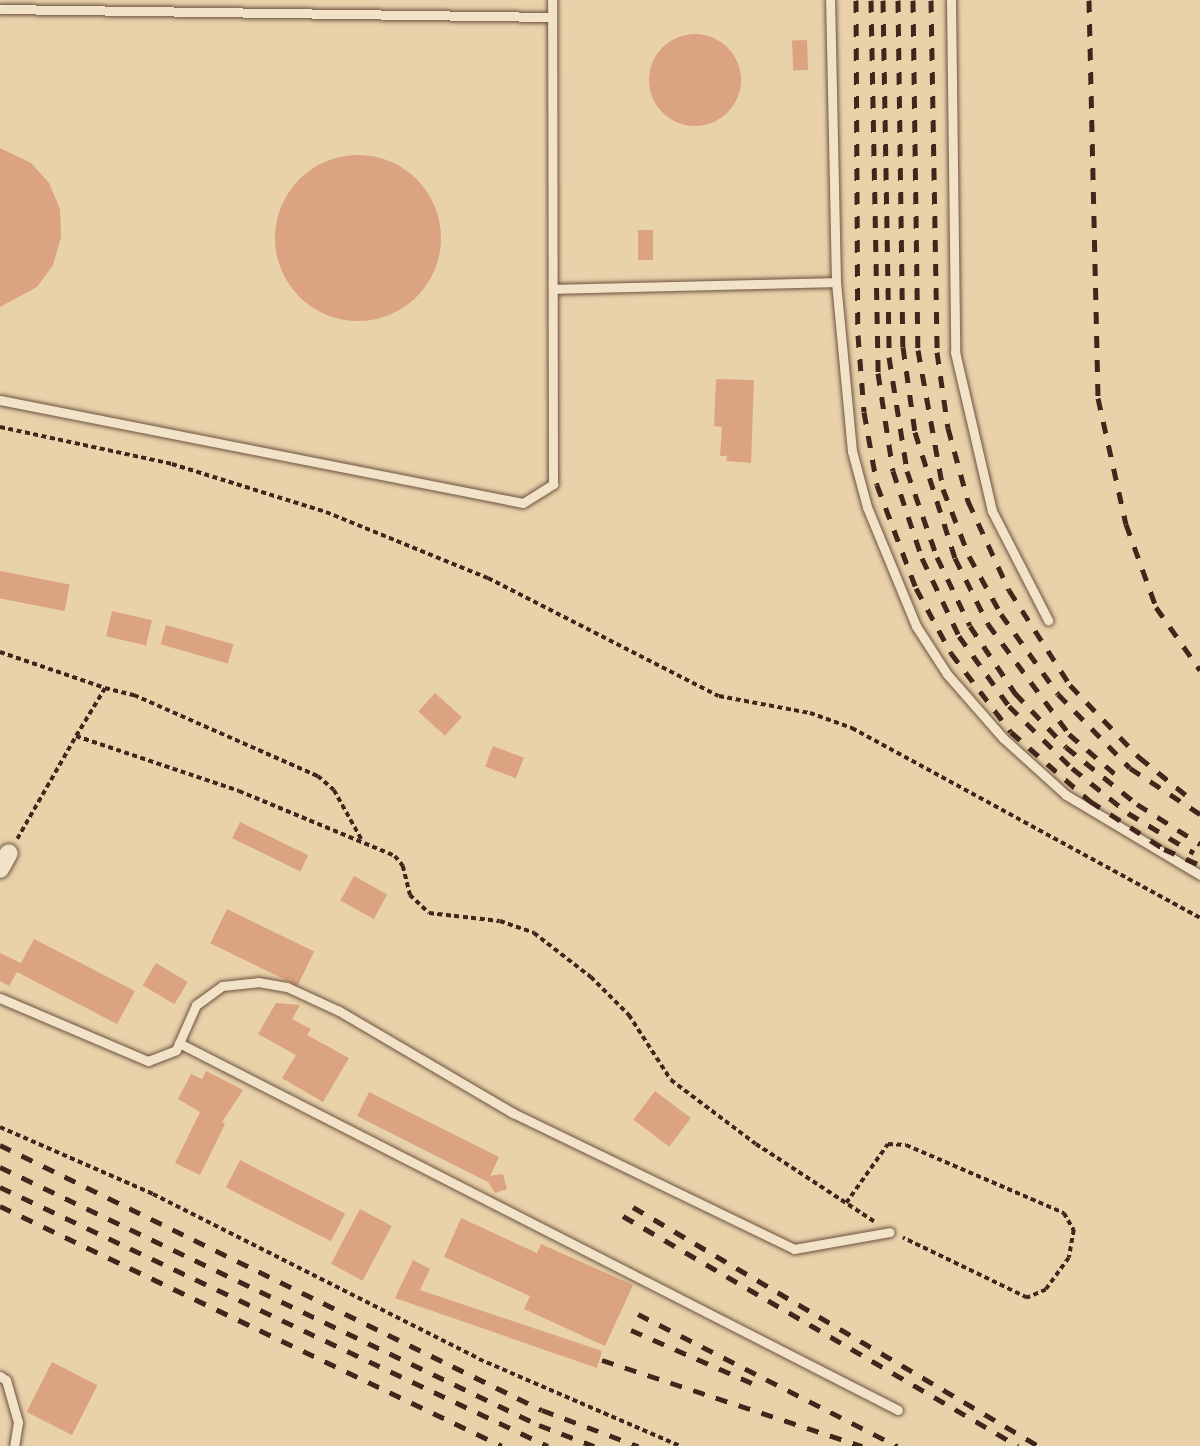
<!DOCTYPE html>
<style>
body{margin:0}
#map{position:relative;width:1200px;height:1446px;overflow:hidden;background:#e9d2aa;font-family:"Old Standard TT",serif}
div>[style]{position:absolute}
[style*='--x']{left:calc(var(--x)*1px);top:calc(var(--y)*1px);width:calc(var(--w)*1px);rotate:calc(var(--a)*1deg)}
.building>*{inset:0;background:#dba37f;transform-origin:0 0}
.round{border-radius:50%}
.path>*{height:3.5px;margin-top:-1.75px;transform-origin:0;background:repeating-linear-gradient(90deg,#41261b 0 5px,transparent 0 8.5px)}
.roads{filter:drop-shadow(0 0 2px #6b513f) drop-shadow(0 0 2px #6b513f)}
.lane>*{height:9px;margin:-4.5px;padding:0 4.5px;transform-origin:4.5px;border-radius:4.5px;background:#f1e2c8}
.street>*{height:18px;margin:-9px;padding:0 9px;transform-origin:9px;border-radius:9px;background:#f1e2c8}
.rail>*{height:5px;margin-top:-2.5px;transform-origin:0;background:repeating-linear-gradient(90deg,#41261b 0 12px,transparent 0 24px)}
span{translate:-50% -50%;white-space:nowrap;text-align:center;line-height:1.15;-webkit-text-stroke:5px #f1e2c8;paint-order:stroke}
</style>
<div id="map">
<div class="building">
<div class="round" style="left:649px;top:34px;width:92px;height:92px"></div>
<div style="left:807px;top:40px;width:30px;height:15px;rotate:88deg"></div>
<div style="clip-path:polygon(0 148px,31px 163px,49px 183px,60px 209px,61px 237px,53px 265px,37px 287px,0 307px)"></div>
<div class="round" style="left:275px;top:155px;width:166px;height:166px"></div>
<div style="left:638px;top:230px;width:15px;height:30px"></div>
<div style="clip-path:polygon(716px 379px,754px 380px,751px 463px,726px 461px,727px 456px,720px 456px,722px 427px,714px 426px)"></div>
<div style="left:0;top:571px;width:71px;height:27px;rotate:11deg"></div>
<div style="left:112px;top:611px;width:41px;height:26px;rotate:13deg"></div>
<div style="left:166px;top:625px;width:70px;height:20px;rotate:16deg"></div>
<div style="left:435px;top:693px;width:36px;height:25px;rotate:42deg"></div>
<div style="left:493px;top:746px;width:33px;height:22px;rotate:21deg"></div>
<div style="left:240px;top:822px;width:76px;height:18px;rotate:26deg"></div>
<div style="left:354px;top:876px;width:38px;height:28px;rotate:29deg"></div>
<div style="left:227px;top:909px;width:97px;height:38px;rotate:26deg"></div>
<div style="clip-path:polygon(34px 939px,135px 991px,117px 1024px,17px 972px,9px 986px,0 981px,0 953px,21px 963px)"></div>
<div style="left:156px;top:963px;width:37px;height:26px;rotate:31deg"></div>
<div style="clip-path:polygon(276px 1003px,300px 1005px,292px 1019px,311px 1029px,307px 1035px,349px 1058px,323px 1102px,282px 1078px,296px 1055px,258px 1034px)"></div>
<div style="clip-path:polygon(206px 1071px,243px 1090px,222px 1122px,225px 1124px,200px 1175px,175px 1163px,200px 1112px,178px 1099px,191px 1074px,202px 1079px)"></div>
<div style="left:655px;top:1091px;width:45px;height:36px;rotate:37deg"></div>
<div style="clip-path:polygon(369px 1092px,499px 1157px,490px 1176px,503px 1174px,507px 1189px,495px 1193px,488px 1182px,357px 1116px)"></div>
<div style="left:240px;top:1160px;width:118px;height:31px;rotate:27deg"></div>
<div style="left:360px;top:1209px;width:36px;height:62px;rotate:28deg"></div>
<div style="clip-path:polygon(461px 1218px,537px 1253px,541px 1244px,633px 1285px,605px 1346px,524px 1309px,530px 1296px,444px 1257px)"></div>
<div style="clip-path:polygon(413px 1260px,430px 1269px,420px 1290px,602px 1351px,597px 1368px,395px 1298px)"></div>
<div style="left:52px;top:1362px;width:51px;height:56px;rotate:27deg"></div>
</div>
<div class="path">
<div style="--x:0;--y:427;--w:176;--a:12.1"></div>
<div style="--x:172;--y:464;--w:161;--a:17.3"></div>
<div style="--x:326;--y:512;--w:175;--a:22.2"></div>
<div style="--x:488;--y:578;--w:259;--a:27.1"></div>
<div style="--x:719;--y:696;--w:93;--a:10.6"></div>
<div style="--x:810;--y:713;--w:45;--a:19.7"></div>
<div style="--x:852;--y:728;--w:396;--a:28.6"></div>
<div style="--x:0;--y:652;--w:111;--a:18.9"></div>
<div style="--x:76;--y:736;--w:56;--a:-58.9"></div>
<div style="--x:105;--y:688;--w:30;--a:14"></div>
<div style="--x:134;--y:695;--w:201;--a:23.8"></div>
<div style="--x:318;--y:776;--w:21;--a:41"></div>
<div style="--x:334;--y:790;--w:57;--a:60.8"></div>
<div style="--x:17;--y:839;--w:119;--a:-60.2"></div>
<div style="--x:76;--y:736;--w:172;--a:18.6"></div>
<div style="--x:239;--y:791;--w:169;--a:22.6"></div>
<div style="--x:395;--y:856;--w:13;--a:51"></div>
<div style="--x:403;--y:866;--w:30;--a:76"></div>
<div style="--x:410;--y:895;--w:26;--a:43"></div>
<div style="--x:429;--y:913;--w:71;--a:6.4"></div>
<div style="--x:500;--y:921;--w:36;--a:19"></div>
<div style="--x:534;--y:933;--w:72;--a:37.7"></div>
<div style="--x:591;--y:977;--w:54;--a:45"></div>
<div style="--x:629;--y:1015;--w:77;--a:57.1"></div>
<div style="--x:671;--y:1080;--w:106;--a:37"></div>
<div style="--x:756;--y:1144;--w:142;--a:33.2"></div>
<div style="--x:0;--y:1127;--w:167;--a:23.6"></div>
<div style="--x:153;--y:1194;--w:365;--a:26.8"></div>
<div style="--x:479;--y:1359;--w:219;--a:23.4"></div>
<div style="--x:846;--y:1203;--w:72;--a:-54.6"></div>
<div style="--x:888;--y:1144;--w:18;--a:3"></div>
<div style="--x:906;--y:1145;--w:172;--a:23.3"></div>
<div style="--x:1064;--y:1213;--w:20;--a:60"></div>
<div style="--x:1074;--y:1230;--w:28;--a:100"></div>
<div style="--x:1069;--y:1258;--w:39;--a:126"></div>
<div style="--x:1046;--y:1290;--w:21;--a:157"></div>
<div style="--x:1027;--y:1298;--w:138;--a:-154.2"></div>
</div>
<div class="roads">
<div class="lane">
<div style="--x:951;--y:0;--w:352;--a:89.3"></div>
<div style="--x:955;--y:352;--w:163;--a:76.9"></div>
<div style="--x:992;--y:511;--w:123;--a:62.8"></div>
<div style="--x:0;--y:9;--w:552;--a:0.83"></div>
<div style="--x:836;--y:282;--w:170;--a:84.6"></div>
<div style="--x:852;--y:451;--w:58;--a:75"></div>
<div style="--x:867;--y:507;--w:129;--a:67.6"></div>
<div style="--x:916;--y:626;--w:57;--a:57.1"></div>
<div style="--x:947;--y:674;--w:85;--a:48.8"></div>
<div style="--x:1003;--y:738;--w:85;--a:42.1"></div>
<div style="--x:1066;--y:795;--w:156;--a:30.8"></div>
<div style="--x:553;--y:289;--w:283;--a:-1.4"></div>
<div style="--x:836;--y:282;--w:282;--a:-91.2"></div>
<div style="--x:0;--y:400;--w:533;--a:11.14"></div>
<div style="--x:523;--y:503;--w:36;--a:-32"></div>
<div style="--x:553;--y:484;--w:484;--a:-90.1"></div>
<div style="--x:0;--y:998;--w:161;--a:23.1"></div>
<div style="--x:148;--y:1061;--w:30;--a:-21"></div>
<div style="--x:176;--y:1050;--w:49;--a:-66"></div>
<div style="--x:196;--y:1005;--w:32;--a:-36"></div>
<div style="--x:222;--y:986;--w:36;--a:-6"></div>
<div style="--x:258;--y:982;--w:29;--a:10"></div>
<div style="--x:287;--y:987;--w:57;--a:24.8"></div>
<div style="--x:339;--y:1011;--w:202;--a:30.4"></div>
<div style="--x:513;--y:1113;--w:312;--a:25.8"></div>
<div style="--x:794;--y:1249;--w:97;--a:-10"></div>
<div style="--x:179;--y:1043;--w:807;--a:27.04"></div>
<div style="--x:0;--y:1376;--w:7;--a:34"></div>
<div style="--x:6;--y:1380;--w:44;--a:74.1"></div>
<div style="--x:18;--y:1422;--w:24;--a:99"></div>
</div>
<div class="street">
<div style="--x:0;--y:869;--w:18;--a:-61"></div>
</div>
</div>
<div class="rail">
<div style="--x:856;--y:0;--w:335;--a:89.7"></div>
<div style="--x:858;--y:335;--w:77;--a:85.5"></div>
<div style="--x:864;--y:412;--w:74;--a:79.9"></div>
<div style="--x:877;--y:485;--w:110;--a:69.3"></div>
<div style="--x:916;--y:588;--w:74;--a:61.7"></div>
<div style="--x:951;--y:653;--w:99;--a:52.8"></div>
<div style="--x:1011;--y:732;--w:105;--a:41.1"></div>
<div style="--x:1090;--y:801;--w:88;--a:33"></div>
<div style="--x:1164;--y:849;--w:39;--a:24"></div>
<div style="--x:871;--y:0;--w:373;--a:88.9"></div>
<div style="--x:878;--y:373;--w:99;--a:81.3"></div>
<div style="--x:893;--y:471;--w:92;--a:71.6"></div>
<div style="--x:922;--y:558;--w:86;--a:64.6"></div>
<div style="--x:959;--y:636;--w:86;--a:54.5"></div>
<div style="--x:1009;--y:706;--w:88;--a:44.5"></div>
<div style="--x:1072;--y:768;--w:72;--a:38.8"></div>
<div style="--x:1128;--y:813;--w:77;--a:31.2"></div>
<div style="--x:883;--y:0;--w:357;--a:89"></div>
<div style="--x:889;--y:357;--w:115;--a:81"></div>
<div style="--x:907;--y:471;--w:91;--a:70.8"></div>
<div style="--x:937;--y:557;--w:76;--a:64.4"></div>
<div style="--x:970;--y:626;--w:81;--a:56.1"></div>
<div style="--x:1015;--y:693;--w:74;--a:46.6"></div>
<div style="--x:1066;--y:747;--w:91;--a:38.8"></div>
<div style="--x:1137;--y:804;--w:75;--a:32.4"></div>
<div style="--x:898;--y:0;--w:347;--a:89.2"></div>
<div style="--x:903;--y:347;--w:86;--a:82"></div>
<div style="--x:915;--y:432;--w:132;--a:72.4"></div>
<div style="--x:955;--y:558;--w:74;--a:63.4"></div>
<div style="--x:988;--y:624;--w:137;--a:53.6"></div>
<div style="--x:1069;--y:734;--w:60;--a:40.9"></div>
<div style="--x:913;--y:0;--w:350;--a:89.2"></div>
<div style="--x:918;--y:350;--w:141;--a:79.8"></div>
<div style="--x:943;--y:489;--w:72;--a:68.8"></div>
<div style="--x:969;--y:556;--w:66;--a:61.1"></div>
<div style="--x:1001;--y:614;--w:98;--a:54.5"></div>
<div style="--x:1058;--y:694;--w:103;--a:45.8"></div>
<div style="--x:1130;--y:768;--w:84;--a:33.3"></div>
<div style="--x:931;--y:0;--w:352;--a:89"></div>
<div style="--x:937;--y:352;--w:77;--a:81.8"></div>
<div style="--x:948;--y:428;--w:76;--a:74.7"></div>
<div style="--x:968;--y:501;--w:98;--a:65.3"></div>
<div style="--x:1009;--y:590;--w:113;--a:57.3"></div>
<div style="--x:1070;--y:685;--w:100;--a:46.2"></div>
<div style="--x:1139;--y:757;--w:60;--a:39"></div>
<div style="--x:1089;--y:0;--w:398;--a:88.7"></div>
<div style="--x:1098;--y:398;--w:129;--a:77.5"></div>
<div style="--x:1126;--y:524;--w:88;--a:70.1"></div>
<div style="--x:1156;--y:607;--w:77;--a:55.1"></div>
<div style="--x:0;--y:1145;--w:603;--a:26.06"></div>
<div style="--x:542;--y:1410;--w:103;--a:20.6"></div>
<div style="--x:0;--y:1167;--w:598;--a:25.58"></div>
<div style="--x:539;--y:1425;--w:59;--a:20.9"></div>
<div style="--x:0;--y:1187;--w:606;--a:25.3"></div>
<div style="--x:0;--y:1206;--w:556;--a:25.55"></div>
<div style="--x:633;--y:1207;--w:471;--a:30.5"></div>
<div style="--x:623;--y:1216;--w:457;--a:30.2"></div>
<div style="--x:638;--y:1314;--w:291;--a:27"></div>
<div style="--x:631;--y:1330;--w:132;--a:23.7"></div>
<div style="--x:602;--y:1360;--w:274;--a:18.3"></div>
</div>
</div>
